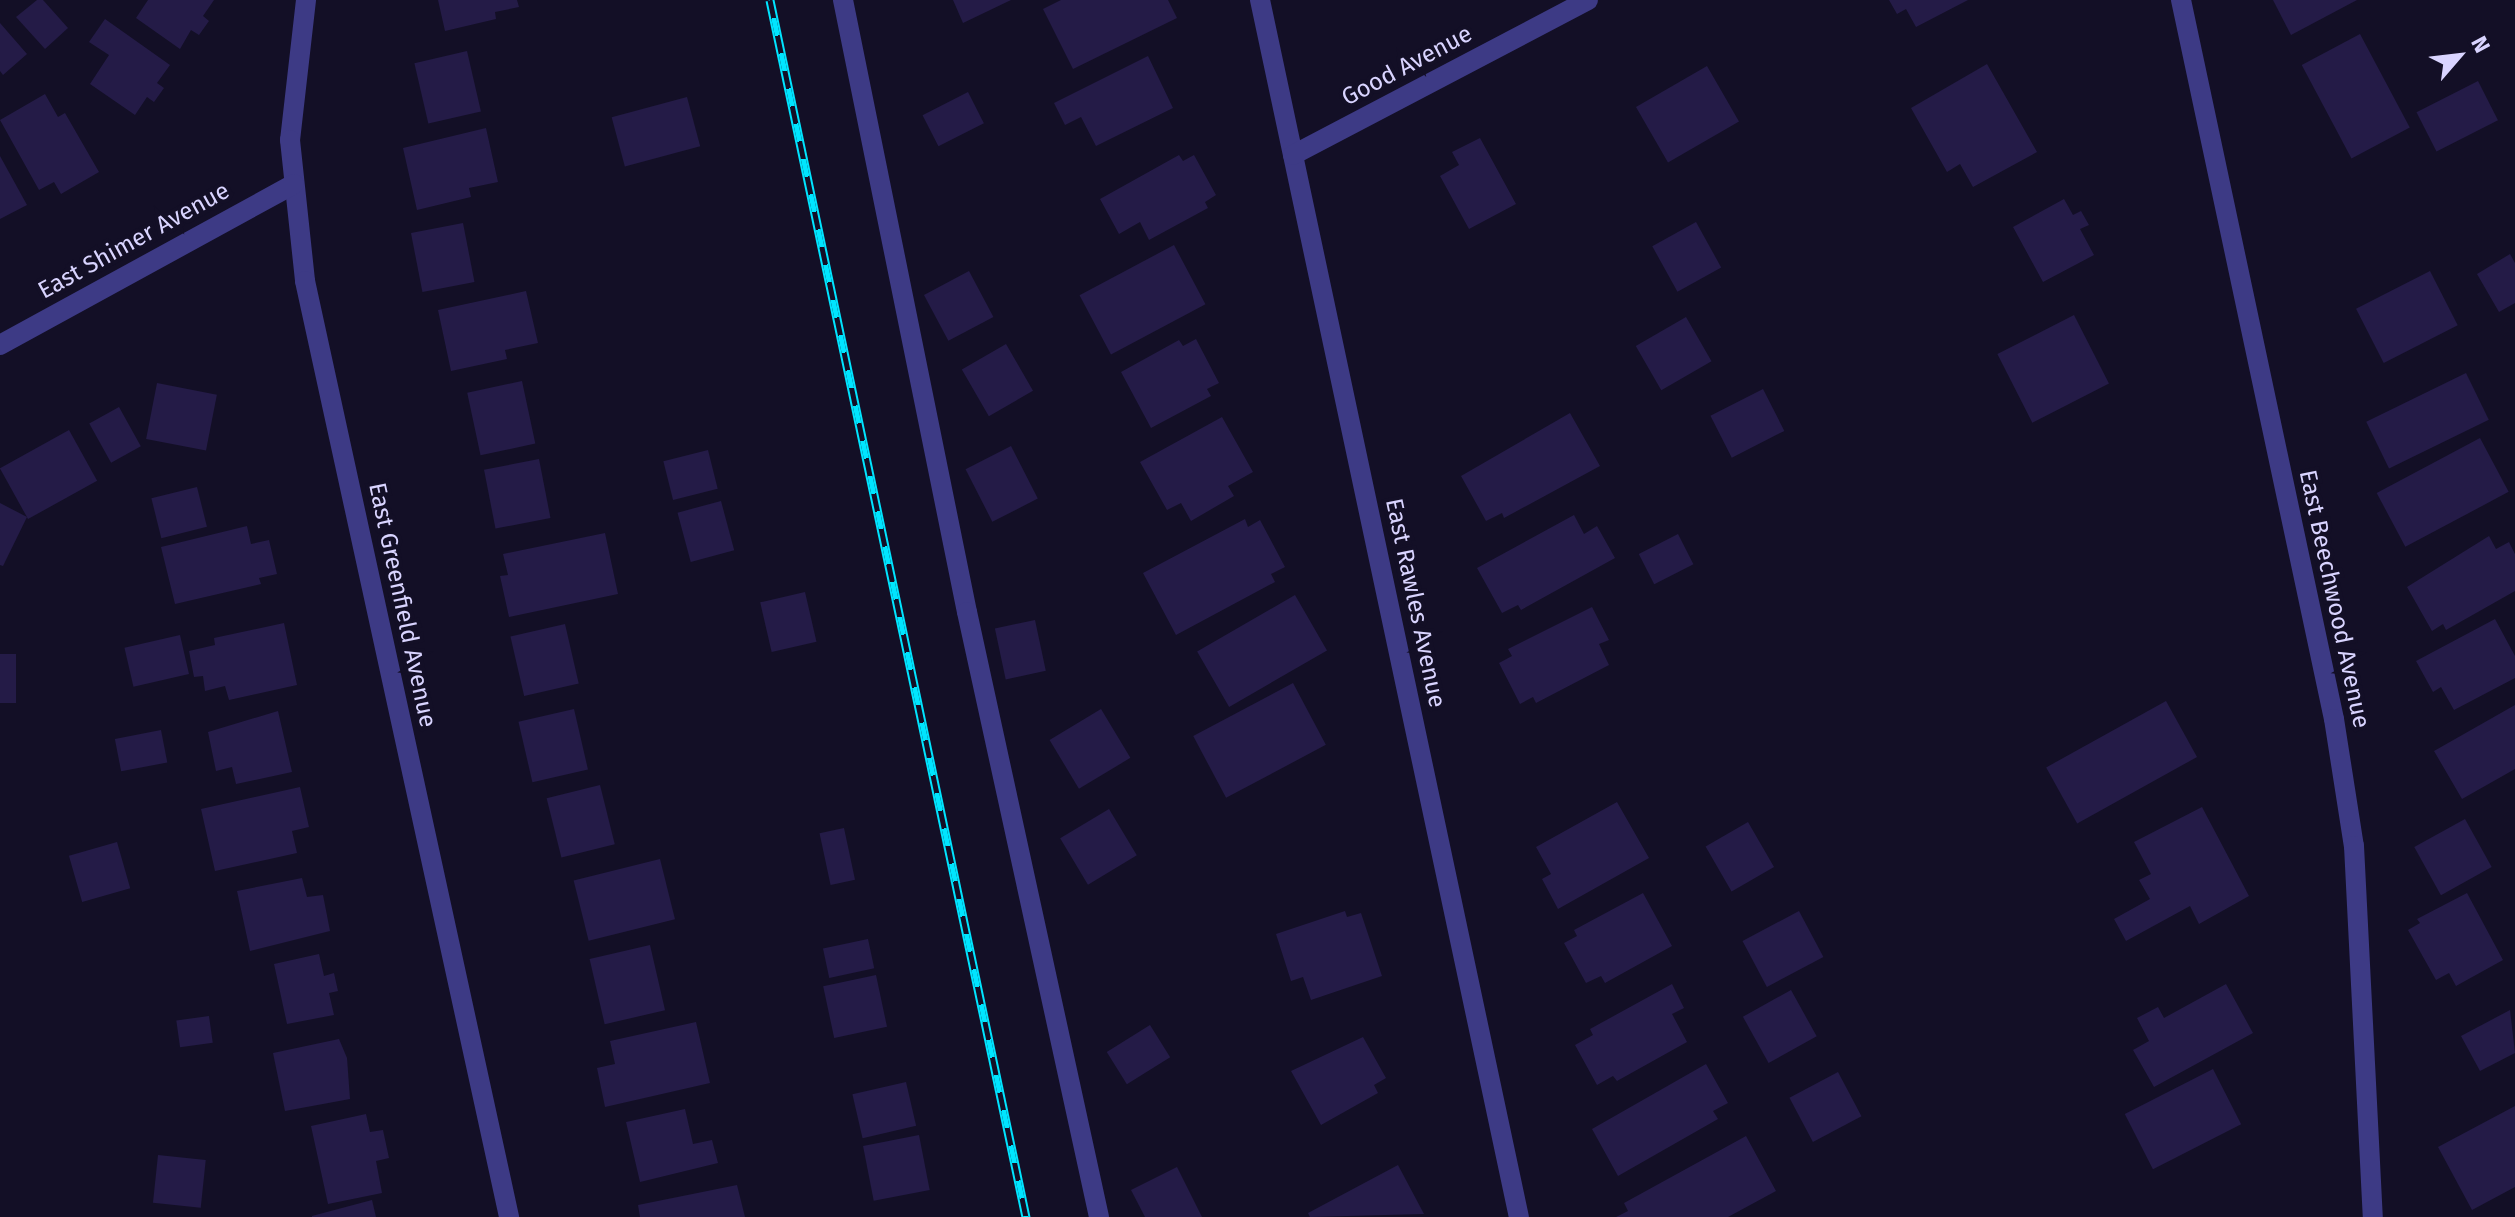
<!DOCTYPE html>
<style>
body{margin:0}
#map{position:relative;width:2515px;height:1217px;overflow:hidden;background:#130f26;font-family:"Fira Sans",sans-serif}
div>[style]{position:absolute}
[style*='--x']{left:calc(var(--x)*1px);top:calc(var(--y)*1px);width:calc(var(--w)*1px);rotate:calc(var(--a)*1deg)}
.building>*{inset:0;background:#241b47;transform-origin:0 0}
.minor>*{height:20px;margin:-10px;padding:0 10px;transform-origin:10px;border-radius:10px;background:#3d3a85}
.rail>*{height:9px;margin-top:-4.5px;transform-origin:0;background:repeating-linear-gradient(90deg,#130f26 0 18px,#00e5ff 0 36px);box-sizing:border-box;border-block:2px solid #00e5ff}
span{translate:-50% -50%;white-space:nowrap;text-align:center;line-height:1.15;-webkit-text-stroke:8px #130f26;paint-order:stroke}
.street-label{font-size:24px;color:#d9d4ff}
.north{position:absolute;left:2419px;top:16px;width:80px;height:80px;-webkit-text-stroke:6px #130f26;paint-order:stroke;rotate:62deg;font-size:22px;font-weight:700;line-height:32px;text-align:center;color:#d9d4ff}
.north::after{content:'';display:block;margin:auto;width:28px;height:36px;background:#d9d4ff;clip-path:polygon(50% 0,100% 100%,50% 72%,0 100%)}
</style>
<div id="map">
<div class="building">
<div style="clip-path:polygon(37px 0,43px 0,68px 28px,45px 49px,16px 17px)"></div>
<div style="clip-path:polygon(148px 0,214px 0,203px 16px,209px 21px,199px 35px,191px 30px,180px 49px,136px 18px)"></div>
<div style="clip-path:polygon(438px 0,517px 0,519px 7px,495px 12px,496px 19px,445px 31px)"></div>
<div style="clip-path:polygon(953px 0,1011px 0,963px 23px)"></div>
<div style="clip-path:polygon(1061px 0,1168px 0,1177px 18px,1073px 69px,1043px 9px)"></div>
<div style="clip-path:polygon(1889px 0,1968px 0,1916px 27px,1906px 9px,1897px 14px)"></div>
<div style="clip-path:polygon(2273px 0,2357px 0,2291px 35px)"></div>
<div style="clip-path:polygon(105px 19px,170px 65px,157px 83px,164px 88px,154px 102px,147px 97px,135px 115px,90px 84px,109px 55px,89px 42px)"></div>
<div style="clip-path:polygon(0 23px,27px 54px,3px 75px,0 71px)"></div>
<div style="left:2360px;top:34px;width:106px;height:66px;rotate:62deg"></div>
<div style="left:467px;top:51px;width:62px;height:54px;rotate:77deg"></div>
<div style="clip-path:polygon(1148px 56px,1173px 108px,1096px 146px,1081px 117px,1065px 125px,1054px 103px)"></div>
<div style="clip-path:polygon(1987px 64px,2037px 152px,1973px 187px,1960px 164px,1947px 172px,1911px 108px)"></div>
<div style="left:1707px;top:66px;width:64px;height:82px;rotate:60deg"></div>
<div style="left:2478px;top:81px;width:44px;height:69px;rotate:63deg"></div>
<div style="left:968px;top:92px;width:35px;height:51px;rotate:63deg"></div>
<div style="clip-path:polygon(45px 94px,58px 117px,65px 113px,99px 172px,61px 194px,54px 182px,39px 190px,0 120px)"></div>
<div style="left:687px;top:97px;width:51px;height:78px;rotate:75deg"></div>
<div style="clip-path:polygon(486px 128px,498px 182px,469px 188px,471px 197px,417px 210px,403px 148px)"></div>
<div style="clip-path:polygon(1480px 138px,1516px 204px,1469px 229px,1440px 176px,1459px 165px,1452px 152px)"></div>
<div style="clip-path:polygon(1179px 155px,1183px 161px,1194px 155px,1216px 195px,1205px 202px,1208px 208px,1149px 240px,1140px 222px,1119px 234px,1100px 199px)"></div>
<div style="clip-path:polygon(0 156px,27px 205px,0 219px)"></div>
<div style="clip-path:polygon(2064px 199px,2073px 215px,2081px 211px,2089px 225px,2080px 229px,2094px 255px,2043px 282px,2013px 227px)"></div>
<div style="left:1696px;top:222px;width:52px;height:50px;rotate:61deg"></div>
<div style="left:463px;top:223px;width:60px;height:53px;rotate:79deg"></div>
<div style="left:1174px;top:245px;width:67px;height:107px;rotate:62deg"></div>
<div style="clip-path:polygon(2510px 254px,2515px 263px,2515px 303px,2499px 312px,2477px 274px)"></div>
<div style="left:969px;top:271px;width:52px;height:51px;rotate:62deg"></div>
<div style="left:2430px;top:271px;width:61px;height:83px;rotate:63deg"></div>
<div style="clip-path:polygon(526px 291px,538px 343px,505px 350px,507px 359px,451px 371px,438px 310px)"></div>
<div style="left:2074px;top:315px;width:77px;height:86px;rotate:63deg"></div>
<div style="left:1686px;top:317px;width:51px;height:58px;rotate:60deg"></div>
<div style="clip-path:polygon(1196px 339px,1219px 383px,1207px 389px,1211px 396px,1151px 428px,1121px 372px,1179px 340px,1183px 346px)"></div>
<div style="left:1006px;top:344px;width:54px;height:51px;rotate:60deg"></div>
<div style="left:2466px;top:373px;width:52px;height:111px;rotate:64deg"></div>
<div style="left:522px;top:381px;width:64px;height:56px;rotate:78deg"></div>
<div style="left:157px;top:383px;width:61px;height:57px;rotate:11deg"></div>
<div style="left:1763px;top:389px;width:47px;height:59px;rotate:63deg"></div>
<div style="left:119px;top:407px;width:45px;height:34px;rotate:61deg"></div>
<div style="clip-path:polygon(1570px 413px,1600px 466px,1504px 518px,1502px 513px,1486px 521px,1461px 476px)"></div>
<div style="clip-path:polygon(1222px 417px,1253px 472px,1228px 486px,1234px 496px,1191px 521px,1181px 503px,1167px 510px,1140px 462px)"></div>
<div style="left:69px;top:430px;width:58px;height:79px;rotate:61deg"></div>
<div style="left:2480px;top:438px;width:61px;height:117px;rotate:62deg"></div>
<div style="left:1011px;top:446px;width:59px;height:51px;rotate:63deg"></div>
<div style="left:708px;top:450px;width:40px;height:46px;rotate:76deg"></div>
<div style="left:539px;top:459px;width:60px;height:56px;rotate:79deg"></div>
<div style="left:197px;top:487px;width:41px;height:47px;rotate:76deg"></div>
<div style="left:721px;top:501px;width:51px;height:45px;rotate:75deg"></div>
<div style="clip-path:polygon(0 503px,27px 517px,3px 566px,0 565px)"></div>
<div style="clip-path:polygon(1574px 515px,1584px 534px,1597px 526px,1615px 558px,1521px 610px,1518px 605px,1502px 613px,1477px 568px)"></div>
<div style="clip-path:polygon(1245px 519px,1248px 527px,1260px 520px,1285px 567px,1271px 574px,1275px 582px,1176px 635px,1143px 573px)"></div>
<div style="clip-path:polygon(247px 526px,251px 544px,269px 540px,277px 574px,259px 578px,261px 584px,175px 604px,161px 547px)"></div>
<div style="clip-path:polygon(605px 533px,618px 594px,509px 617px,500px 576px,508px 575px,503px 554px)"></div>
<div style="left:1678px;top:534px;width:34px;height:44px;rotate:63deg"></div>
<div style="clip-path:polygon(2489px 536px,2496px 549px,2509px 542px,2515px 554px,2515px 591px,2446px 630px,2443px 624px,2432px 631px,2407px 587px)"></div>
<div style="left:805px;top:592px;width:51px;height:46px;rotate:77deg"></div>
<div style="left:1295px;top:595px;width:64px;height:113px;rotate:60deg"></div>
<div style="clip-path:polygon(1592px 607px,1609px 640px,1599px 644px,1609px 665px,1536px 703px,1533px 697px,1520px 704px,1499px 663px,1512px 656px,1508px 649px)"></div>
<div style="clip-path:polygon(2495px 619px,2515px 656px,2515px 678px,2454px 710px,2441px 687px,2433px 692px,2416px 661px)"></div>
<div style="left:1035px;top:620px;width:52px;height:41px;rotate:78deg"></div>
<div style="clip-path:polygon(284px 623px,297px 685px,229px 700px,225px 686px,205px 691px,203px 676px,194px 677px,189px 651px,215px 645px,214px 638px)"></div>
<div style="left:565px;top:624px;width:61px;height:56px;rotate:77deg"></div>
<div style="left:180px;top:635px;width:40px;height:57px;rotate:77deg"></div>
<div style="left:0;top:654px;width:16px;height:49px"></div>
<div style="left:1293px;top:683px;width:70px;height:113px;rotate:62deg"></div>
<div style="left:2166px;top:701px;width:64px;height:137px;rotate:61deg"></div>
<div style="clip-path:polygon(2515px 705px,2515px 769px,2462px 799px,2434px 751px)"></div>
<div style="left:574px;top:709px;width:62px;height:57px;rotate:77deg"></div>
<div style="left:1101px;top:709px;width:57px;height:60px;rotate:59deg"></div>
<div style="clip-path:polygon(278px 711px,292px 772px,236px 784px,232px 767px,216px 771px,208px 732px)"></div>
<div style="left:161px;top:730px;width:33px;height:47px;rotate:79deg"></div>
<div style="left:600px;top:785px;width:61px;height:55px;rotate:76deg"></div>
<div style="clip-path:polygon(300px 787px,309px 827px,292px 831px,297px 853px,215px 871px,201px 809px)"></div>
<div style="clip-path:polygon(1617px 802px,1649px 858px,1558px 909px,1542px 879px,1551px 874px,1536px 847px)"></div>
<div style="clip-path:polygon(2202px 807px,2249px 896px,2199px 924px,2190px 906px,2126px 941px,2114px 919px,2150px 899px,2139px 880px,2151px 874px,2134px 842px)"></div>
<div style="left:1109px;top:809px;width:54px;height:57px;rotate:59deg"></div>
<div style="left:2465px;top:819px;width:55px;height:58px;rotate:61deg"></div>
<div style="left:1748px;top:822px;width:52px;height:49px;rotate:60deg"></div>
<div style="left:844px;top:828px;width:53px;height:25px;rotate:78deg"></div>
<div style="left:117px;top:842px;width:48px;height:50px;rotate:74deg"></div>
<div style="left:660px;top:859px;width:62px;height:89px;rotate:76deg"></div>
<div style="clip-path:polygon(302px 878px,307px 897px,323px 895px,330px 931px,250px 951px,237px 891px)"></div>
<div style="clip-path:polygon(1643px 893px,1672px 946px,1605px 983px,1601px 976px,1586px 983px,1564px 943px,1577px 936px,1574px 930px)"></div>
<div style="clip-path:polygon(2467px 893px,2503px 960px,2456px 986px,2449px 973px,2436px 980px,2408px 930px,2420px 923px,2417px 919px)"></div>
<div style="clip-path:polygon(1345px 911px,1347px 917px,1361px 913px,1382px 976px,1311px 1000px,1303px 977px,1291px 981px,1276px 934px)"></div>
<div style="left:1799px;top:911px;width:52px;height:64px;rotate:62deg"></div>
<div style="left:868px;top:939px;width:30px;height:46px;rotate:78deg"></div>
<div style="left:650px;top:945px;width:67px;height:62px;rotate:77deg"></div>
<div style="clip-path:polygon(319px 954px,324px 976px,334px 973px,338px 991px,329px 993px,334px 1015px,287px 1024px,274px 964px)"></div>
<div style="left:876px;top:975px;width:53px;height:54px;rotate:78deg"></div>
<div style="clip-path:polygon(1672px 984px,1684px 1008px,1672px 1014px,1687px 1042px,1617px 1081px,1613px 1076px,1597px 1085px,1575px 1045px,1593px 1035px,1590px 1029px)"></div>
<div style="clip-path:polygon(2226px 984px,2253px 1033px,2154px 1087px,2133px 1050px,2149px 1041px,2137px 1018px,2158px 1007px,2164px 1018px)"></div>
<div style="left:1791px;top:990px;width:53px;height:55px;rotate:61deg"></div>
<div style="clip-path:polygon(2510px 1010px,2515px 1053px,2480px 1071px,2461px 1036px)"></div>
<div style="left:209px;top:1016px;width:27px;height:33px;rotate:82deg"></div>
<div style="clip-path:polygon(696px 1022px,710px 1083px,605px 1107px,597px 1068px,615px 1064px,610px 1041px)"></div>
<div style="left:1150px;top:1025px;width:38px;height:51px;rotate:58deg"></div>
<div style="clip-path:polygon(1363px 1037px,1386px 1078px,1374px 1085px,1378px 1093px,1321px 1125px,1291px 1071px)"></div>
<div style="clip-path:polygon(339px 1039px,347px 1058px,350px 1099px,285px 1111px,273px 1053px)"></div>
<div style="clip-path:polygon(1706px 1064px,1728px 1103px,1713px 1111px,1718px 1119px,1618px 1176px,1592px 1129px)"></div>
<div style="left:2213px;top:1069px;width:62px;height:99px;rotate:63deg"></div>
<div style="left:1838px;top:1072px;width:50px;height:55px;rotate:62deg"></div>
<div style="left:906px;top:1082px;width:45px;height:55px;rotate:77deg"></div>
<div style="clip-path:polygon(2515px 1106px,2515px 1187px,2472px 1210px,2438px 1147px)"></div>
<div style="clip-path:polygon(685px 1109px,693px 1144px,712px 1140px,718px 1163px,640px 1182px,626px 1122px)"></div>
<div style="clip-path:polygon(366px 1114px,370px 1132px,383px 1130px,389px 1158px,376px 1161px,382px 1193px,328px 1204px,311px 1126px)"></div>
<div style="left:919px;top:1135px;width:56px;height:57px;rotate:79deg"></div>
<div style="clip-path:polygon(1746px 1136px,1776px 1191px,1728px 1217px,1616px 1217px,1628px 1211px,1624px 1203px)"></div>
<div style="left:158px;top:1155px;width:48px;height:48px;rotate:6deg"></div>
<div style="clip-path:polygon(1398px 1165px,1424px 1214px,1310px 1217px,1308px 1213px)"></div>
<div style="clip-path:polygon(1177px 1167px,1202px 1217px,1145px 1217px,1131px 1190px)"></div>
<div style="clip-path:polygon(737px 1185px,745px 1217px,640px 1217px,638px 1205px)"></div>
<div style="clip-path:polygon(372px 1200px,376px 1217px,312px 1217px,312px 1216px)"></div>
</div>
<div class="minor">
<div style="--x:306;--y:0;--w:141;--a:96.5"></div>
<div style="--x:290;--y:140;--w:142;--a:83.9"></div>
<div style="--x:305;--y:281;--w:958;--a:77.7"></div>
<div style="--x:843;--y:0;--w:624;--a:78.55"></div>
<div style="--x:967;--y:612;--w:619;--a:77.69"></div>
<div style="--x:1260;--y:0;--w:1244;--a:77.99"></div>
<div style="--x:2181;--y:0;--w:735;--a:77.99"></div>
<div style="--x:2334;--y:719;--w:129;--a:81.1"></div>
<div style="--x:2354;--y:846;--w:371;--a:87.1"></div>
<div style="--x:1293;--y:155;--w:333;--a:-27.7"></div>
<div style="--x:0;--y:345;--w:335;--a:-28.7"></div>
</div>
<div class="rail">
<div style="--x:770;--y:0;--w:1244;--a:78.12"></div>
</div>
<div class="street-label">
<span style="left:1407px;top:66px;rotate:-28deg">Good Avenue</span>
<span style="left:134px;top:241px;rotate:-29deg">East Shimer Avenue</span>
<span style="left:2334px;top:599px;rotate:78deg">East Beechwood Avenue</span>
<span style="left:1415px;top:603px;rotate:78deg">East Rawles Avenue</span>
<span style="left:402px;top:605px;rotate:78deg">East Greenfield Avenue</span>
</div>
<div class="north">N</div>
</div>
